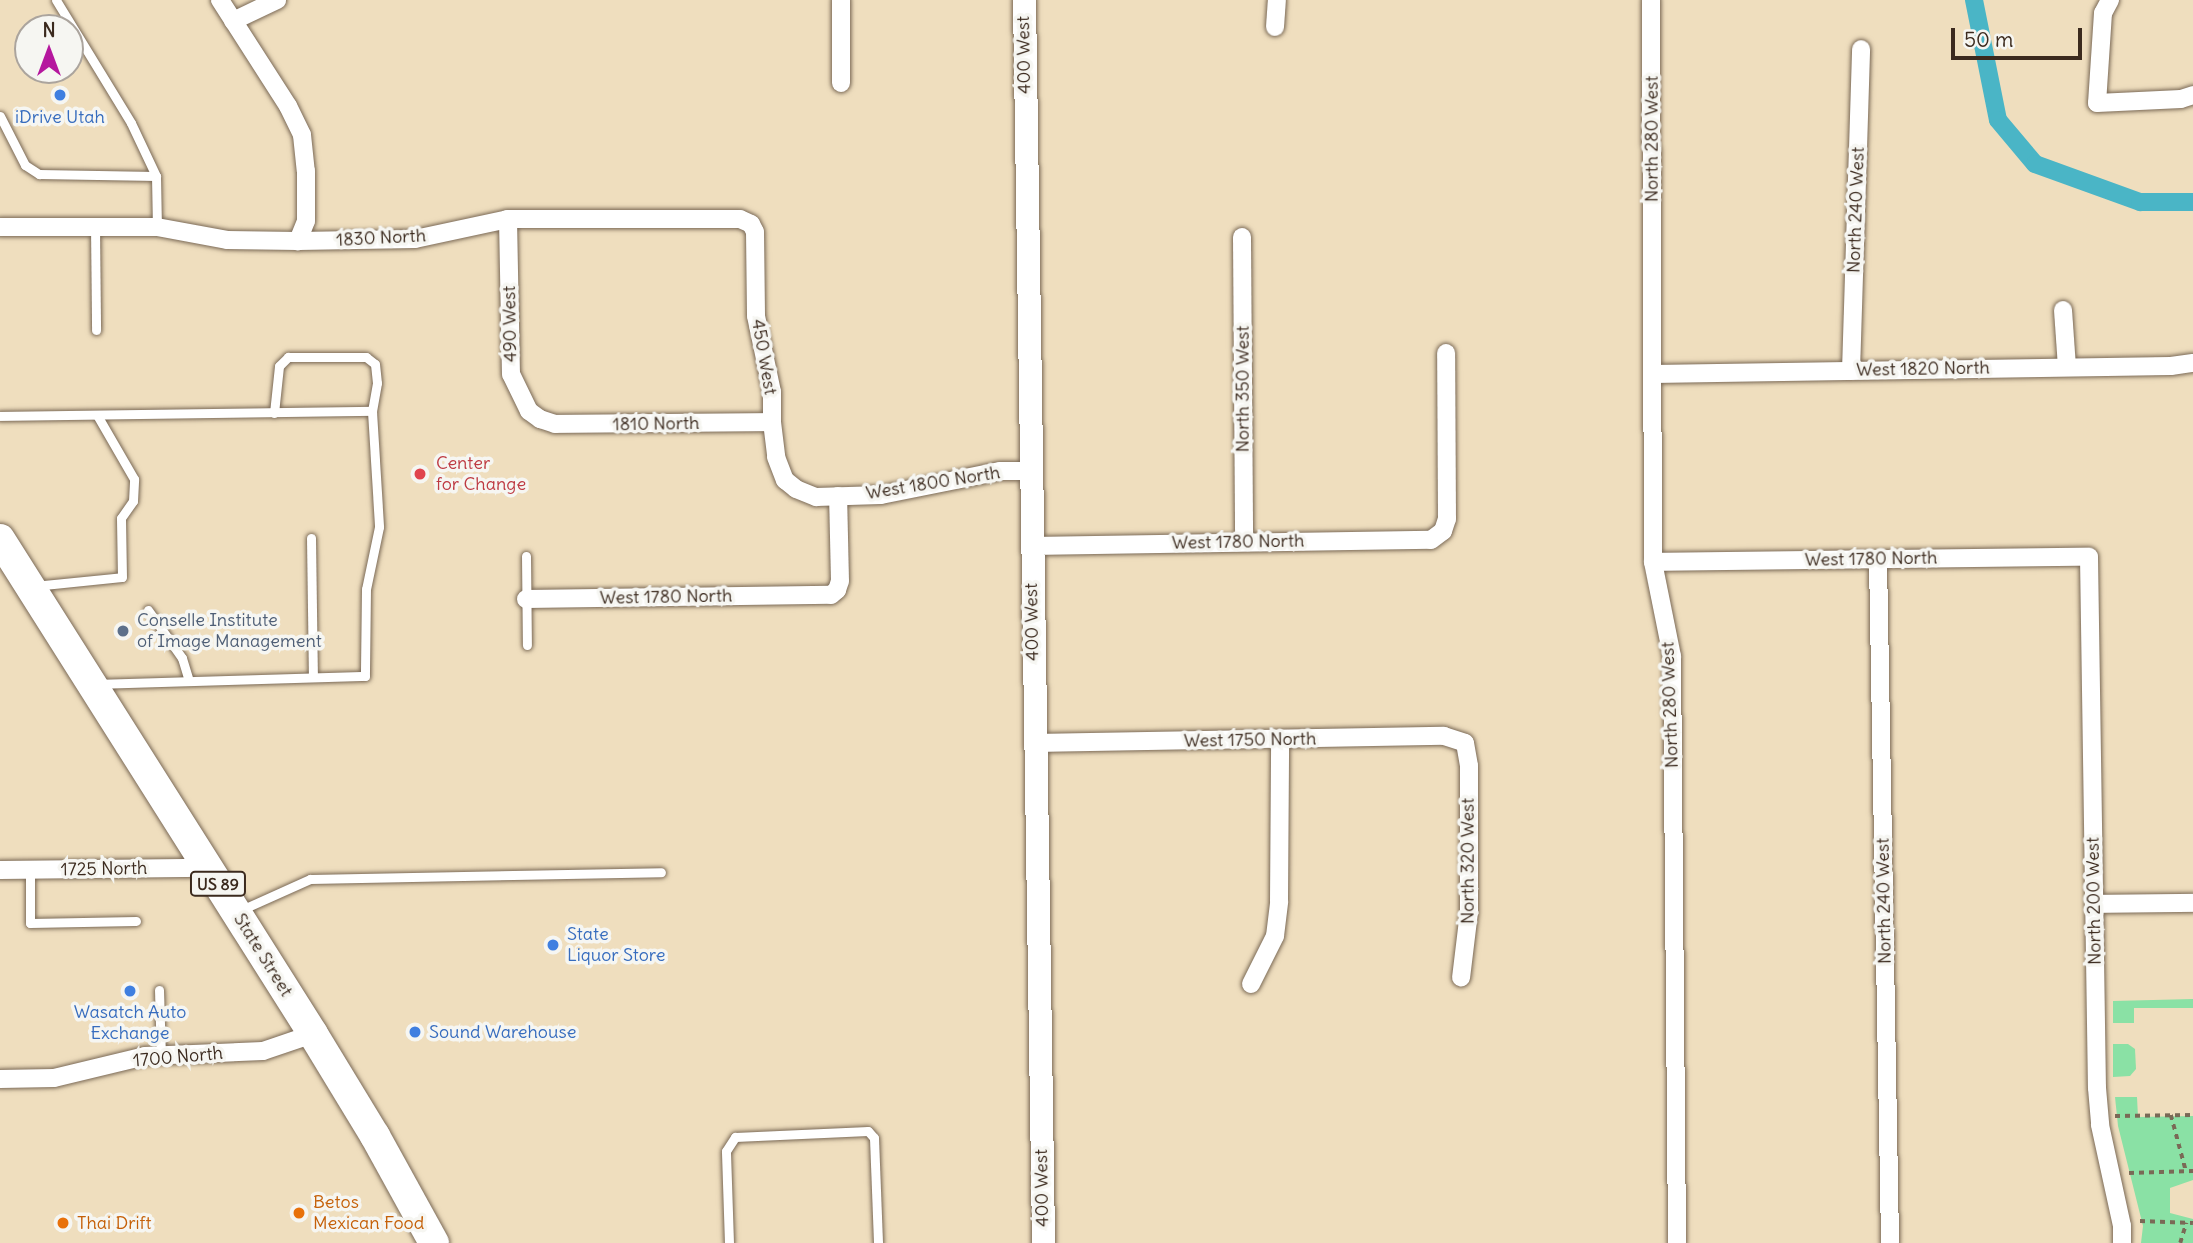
<!DOCTYPE html>
<style>
body{margin:0}
#map{position:relative;width:2193px;height:1243px;overflow:hidden;background:#efdebe;font-family:Delius,sans-serif}
div>[style]{position:absolute}
[style*='--x']{left:calc(var(--x)*1px);top:calc(var(--y)*1px);width:calc(var(--w)*1px);rotate:calc(var(--a)*1deg)}
.green>*{inset:0;background:#8ae1a5}
.canal>*{height:18px;margin:-9px;padding:0 9px;transform-origin:9px;border-radius:9px;background:#4ab5c6}
.path>*{height:3.5px;margin-top:-1.75px;transform-origin:0;background:repeating-linear-gradient(90deg,#7a6956 0 5px,transparent 0 10px)}
.roads{filter:drop-shadow(0 0 2px #7a6956) drop-shadow(0 0 2px #7a6956)}
.service>*{height:9px;margin:-4.5px;padding:0 4.5px;transform-origin:4.5px;border-radius:4.5px;background:#fff}
.minor>*{height:18px;margin:-9px;padding:0 9px;transform-origin:9px;border-radius:9px;background:#fff}
.tertiary>*{height:23px;margin:-11.5px;padding:0 11.5px;transform-origin:11.5px;border-radius:11.5px;background:#fff}
.primary>*{height:30px;margin:-15px;padding:0 15px;transform-origin:15px;border-radius:15px;background:#fff}
.dots>*{width:19px;height:19px;translate:-50% -50%;box-sizing:border-box;border:4px solid #f6f6f2;border-radius:50%}
span{translate:-50% -50%;white-space:nowrap;text-align:center;line-height:1.15;-webkit-text-stroke:7px #f6f6f2;paint-order:stroke}
.shield-label span{padding:2px 5px;background:#f6f6f2;border:2px solid;border-radius:5px;-webkit-text-stroke-width:0}
.shield-label{font-size:16px;color:#3b2a1e;font-weight:700}
.street-label{font-size:18px;color:#3b2a1e}
.shop-label{font-size:18px;color:#366cbe}
.left{translate:0 -50%;text-align:left}
.health-label{font-size:18px;color:#be3a42}
.service-label{font-size:18px;color:#4e5e75}
.food-label{font-size:18px;color:#c56008}
.north{position:absolute;left:14px;top:14px;width:70px;height:70px;box-sizing:border-box;background:#f6f6f2;border:2px solid #aba49d;border-radius:50%;rotate:0deg;font-size:19px;font-weight:700;line-height:28px;text-align:center;color:#3b2a1e}
.north::after{content:'';display:block;margin:auto;width:24px;height:32px;background:#b5179e;clip-path:polygon(50% 0,100% 100%,50% 72%,0 100%)}
.scale{position:absolute;left:1951px;top:28px;width:131px;height:32px;box-sizing:border-box;border:4px solid #3b2a1e;border-top:0;padding-left:9px;font-size:21px;line-height:24px;white-space:nowrap;color:#3b2a1e;-webkit-text-stroke:5px #f6f6f2;paint-order:stroke}
</style>
<div id="map">
<div class="green">
<div style="clip-path:polygon(2193px 999px,2193px 1008px,2134px 1008px,2134px 1023px,2113px 1023px,2113px 1001px)"></div>
<div style="clip-path:polygon(2113px 1044px,2128px 1044px,2135px 1049px,2136px 1069px,2130px 1076px,2113px 1077px)"></div>
<div style="clip-path:polygon(2115px 1097px,2137px 1097px,2138px 1117px,2193px 1116px,2193px 1180px,2170px 1188px,2170px 1213px,2193px 1219px,2193px 1243px,2141px 1243px,2143px 1226px,2118px 1126px)"></div>
</div>
<div class="canal">
<div style="--x:1974;--y:0;--w:122;--a:78.7"></div>
<div style="--x:1998;--y:120;--w:57;--a:49.9"></div>
<div style="--x:2035;--y:164;--w:112;--a:19.9"></div>
<div style="--x:2140;--y:202;--w:53;--a:0"></div>
</div>
<div class="path">
<div style="--x:2171;--y:1115;--w:58;--a:75"></div>
<div style="--x:2115;--y:1116;--w:78;--a:-0.7"></div>
<div style="--x:2129;--y:1173;--w:64;--a:-1.8"></div>
<div style="--x:2140;--y:1221;--w:53;--a:2.2"></div>
<div style="--x:2180;--y:1243;--w:21;--a:-73"></div>
</div>
<div class="roads">
<div class="service">
<div style="--x:56;--y:0;--w:144;--a:58.6"></div>
<div style="--x:131;--y:123;--w:59;--a:64.7"></div>
<div style="--x:156;--y:176;--w:51;--a:88.9"></div>
<div style="--x:0;--y:116;--w:55;--a:63"></div>
<div style="--x:25;--y:165;--w:17;--a:33"></div>
<div style="--x:39;--y:174;--w:117;--a:1"></div>
<div style="--x:95;--y:226;--w:104;--a:89.4"></div>
<div style="--x:274;--y:413;--w:47;--a:-83.9"></div>
<div style="--x:279;--y:366;--w:13;--a:-45"></div>
<div style="--x:288;--y:357;--w:78;--a:0"></div>
<div style="--x:366;--y:357;--w:11;--a:38"></div>
<div style="--x:375;--y:364;--w:19;--a:84"></div>
<div style="--x:377;--y:383;--w:28;--a:100"></div>
<div style="--x:0;--y:416;--w:372;--a:-0.8"></div>
<div style="--x:372;--y:411;--w:116;--a:86.5"></div>
<div style="--x:379;--y:527;--w:63;--a:101.8"></div>
<div style="--x:366;--y:589;--w:87;--a:90.7"></div>
<div style="--x:365;--y:676;--w:266;--a:178.3"></div>
<div style="--x:311;--y:538;--w:139;--a:89.2"></div>
<div style="--x:526;--y:556;--w:89;--a:89.4"></div>
<div style="--x:34;--y:586;--w:88;--a:-5.8"></div>
<div style="--x:122;--y:577;--w:59;--a:-91"></div>
<div style="--x:121;--y:518;--w:21;--a:-55"></div>
<div style="--x:133;--y:501;--w:22;--a:-87"></div>
<div style="--x:134;--y:479;--w:74;--a:-120"></div>
<div style="--x:148;--y:610;--w:59;--a:54.7"></div>
<div style="--x:182;--y:658;--w:24;--a:73"></div>
<div style="--x:30;--y:870;--w:53;--a:90"></div>
<div style="--x:30;--y:923;--w:106;--a:-1.1"></div>
<div style="--x:241;--y:910;--w:76;--a:-24.2"></div>
<div style="--x:310;--y:879;--w:351;--a:-1.1"></div>
<div style="--x:159;--y:990;--w:66;--a:88.3"></div>
<div style="--x:729;--y:1243;--w:92;--a:-91.9"></div>
<div style="--x:726;--y:1151;--w:17;--a:-57"></div>
<div style="--x:735;--y:1137;--w:133;--a:-2.6"></div>
<div style="--x:868;--y:1131;--w:9;--a:49"></div>
<div style="--x:874;--y:1138;--w:105;--a:87.8"></div>
</div>
<div class="minor">
<div style="--x:220;--y:0;--w:126;--a:57.3"></div>
<div style="--x:288;--y:106;--w:32;--a:64"></div>
<div style="--x:302;--y:135;--w:36;--a:84"></div>
<div style="--x:306;--y:171;--w:50;--a:90"></div>
<div style="--x:306;--y:221;--w:22;--a:112"></div>
<div style="--x:841;--y:0;--w:83;--a:90"></div>
<div style="--x:1651;--y:0;--w:562;--a:89.8"></div>
<div style="--x:1653;--y:562;--w:96;--a:78.6"></div>
<div style="--x:1672;--y:656;--w:587;--a:89.51"></div>
<div style="--x:2110;--y:0;--w:15;--a:118"></div>
<div style="--x:2103;--y:13;--w:90;--a:93.8"></div>
<div style="--x:2097;--y:103;--w:84;--a:-2.7"></div>
<div style="--x:2181;--y:99;--w:13;--a:-18"></div>
<div style="--x:233;--y:21;--w:49;--a:-25.5"></div>
<div style="--x:1275;--y:27;--w:27;--a:-86"></div>
<div style="--x:508;--y:219;--w:155;--a:88.9"></div>
<div style="--x:511;--y:374;--w:41;--a:64.1"></div>
<div style="--x:529;--y:411;--w:14;--a:36"></div>
<div style="--x:540;--y:419;--w:16;--a:18"></div>
<div style="--x:555;--y:424;--w:217;--a:-0.5"></div>
<div style="--x:0;--y:227;--w:157;--a:0"></div>
<div style="--x:157;--y:227;--w:71;--a:10.5"></div>
<div style="--x:227;--y:240;--w:71;--a:0.8"></div>
<div style="--x:298;--y:241;--w:117;--a:-1"></div>
<div style="--x:415;--y:239;--w:95;--a:-12.1"></div>
<div style="--x:508;--y:219;--w:232;--a:0"></div>
<div style="--x:740;--y:219;--w:12;--a:24"></div>
<div style="--x:751;--y:224;--w:9;--a:63"></div>
<div style="--x:755;--y:232;--w:84;--a:89.3"></div>
<div style="--x:756;--y:316;--w:78;--a:78.1"></div>
<div style="--x:772;--y:392;--w:30;--a:90"></div>
<div style="--x:772;--y:422;--w:35;--a:83"></div>
<div style="--x:776;--y:457;--w:25;--a:69"></div>
<div style="--x:785;--y:480;--w:14;--a:39"></div>
<div style="--x:796;--y:489;--w:22;--a:22"></div>
<div style="--x:816;--y:497;--w:65;--a:-1.8"></div>
<div style="--x:881;--y:495;--w:121;--a:-11.4"></div>
<div style="--x:1000;--y:471;--w:29;--a:0"></div>
<div style="--x:1242;--y:237;--w:305;--a:89.6"></div>
<div style="--x:2063;--y:310;--w:57;--a:86"></div>
<div style="--x:1851;--y:371;--w:322;--a:-88.2"></div>
<div style="--x:1653;--y:374;--w:518;--a:-0.88"></div>
<div style="--x:2171;--y:366;--w:22;--a:-8"></div>
<div style="--x:1031;--y:546;--w:400;--a:-0.9"></div>
<div style="--x:1431;--y:540;--w:15;--a:-37"></div>
<div style="--x:1443;--y:531;--w:13;--a:-72"></div>
<div style="--x:1447;--y:519;--w:166;--a:-90.3"></div>
<div style="--x:1878;--y:559;--w:684;--a:88.99"></div>
<div style="--x:1653;--y:562;--w:436;--a:-0.7"></div>
<div style="--x:2089;--y:557;--w:531;--a:89.14"></div>
<div style="--x:2097;--y:1088;--w:37;--a:85"></div>
<div style="--x:2100;--y:1125;--w:103;--a:77.7"></div>
<div style="--x:2122;--y:1226;--w:17;--a:90"></div>
<div style="--x:526;--y:599;--w:305;--a:-0.8"></div>
<div style="--x:831;--y:595;--w:8;--a:-40"></div>
<div style="--x:837;--y:590;--w:9;--a:-72"></div>
<div style="--x:840;--y:581;--w:85;--a:-91.3"></div>
<div style="--x:1034;--y:743;--w:410;--a:-1"></div>
<div style="--x:1444;--y:736;--w:22;--a:18"></div>
<div style="--x:1465;--y:743;--w:23;--a:80"></div>
<div style="--x:1469;--y:766;--w:146;--a:90"></div>
<div style="--x:1469;--y:912;--w:66;--a:96.9"></div>
<div style="--x:0;--y:870;--w:208;--a:-0.6"></div>
<div style="--x:2094;--y:904;--w:99;--a:-0.6"></div>
<div style="--x:1251;--y:984;--w:54;--a:-63.4"></div>
<div style="--x:1275;--y:936;--w:35;--a:-83"></div>
<div style="--x:1279;--y:901;--w:161;--a:-89.6"></div>
<div style="--x:0;--y:1079;--w:54;--a:-1.1"></div>
<div style="--x:54;--y:1078;--w:94;--a:-13.6"></div>
<div style="--x:145;--y:1056;--w:118;--a:-2.4"></div>
<div style="--x:263;--y:1051;--w:53;--a:-18.8"></div>
</div>
<div class="tertiary">
<div style="--x:1024;--y:0;--w:1243;--a:89.12"></div>
</div>
<div class="primary">
<div style="--x:0;--y:539;--w:586;--a:57.69"></div>
<div style="--x:313;--y:1034;--w:119;--a:58.7"></div>
<div style="--x:375;--y:1136;--w:122;--a:61.1"></div>
</div>
</div>
<div class="dots">
<div style="left:60px;top:95px;background:#3f7fe0"></div>
<div style="left:420px;top:474px;background:#e0444e"></div>
<div style="left:123px;top:631px;background:#5c6f8a"></div>
<div style="left:553px;top:945px;background:#3f7fe0"></div>
<div style="left:130px;top:991px;background:#3f7fe0"></div>
<div style="left:415px;top:1032px;background:#3f7fe0"></div>
<div style="left:299px;top:1213px;background:#e8710a"></div>
<div style="left:63px;top:1223px;background:#e8710a"></div>
</div>
<div class="shield-label">
<span style="left:218px;top:884px">US 89</span>
</div>
<div class="street-label">
<span style="left:1024px;top:55px;rotate:-91deg">400 West</span>
<span style="left:1652px;top:139px;rotate:-90deg">North 280 West</span>
<span style="left:1856px;top:210px;rotate:-88deg">North 240 West</span>
<span style="left:381px;top:238px;rotate:-3deg">1830 North</span>
<span style="left:510px;top:324px;rotate:-91deg">490 West</span>
<span style="left:764px;top:357px;rotate:80deg">450 West</span>
<span style="left:1923px;top:369px;rotate:-1deg">West 1820 North</span>
<span style="left:1243px;top:389px;rotate:-90deg">North 350 West</span>
<span style="left:656px;top:424px;rotate:-1deg">1810 North</span>
<span style="left:933px;top:483px;rotate:-9deg">West 1800 North</span>
<span style="left:1238px;top:542px;rotate:-1deg">West 1780 North</span>
<span style="left:1871px;top:559px;rotate:-1deg">West 1780 North</span>
<span style="left:666px;top:597px;rotate:-1deg">West 1780 North</span>
<span style="left:1032px;top:622px;rotate:-91deg">400 West</span>
<span style="left:1670px;top:705px;rotate:-92deg">North 280 West</span>
<span style="left:1250px;top:740px;rotate:-1deg">West 1750 North</span>
<span style="left:1468px;top:861px;rotate:-90deg">North 320 West</span>
<span style="left:104px;top:869px;rotate:-1deg">1725 North</span>
<span style="left:1884px;top:901px;rotate:-91deg">North 240 West</span>
<span style="left:2094px;top:901px;rotate:-91deg">North 200 West</span>
<span style="left:263px;top:955px;rotate:58deg">State Street</span>
<span style="left:178px;top:1057px;rotate:-5deg">1700 North</span>
<span style="left:1042px;top:1188px;rotate:-91deg">400 West</span>
</div>
<div class="shop-label">
<span style="left:60px;top:117px">iDrive Utah</span>
<span class="left" style="left:567px;top:945px">State<br>Liquor Store</span>
<span style="left:130px;top:1023px">Wasatch Auto<br>Exchange</span>
<span class="left" style="left:429px;top:1032px">Sound Warehouse</span>
</div>
<div class="health-label">
<span class="left" style="left:436px;top:474px">Center<br>for Change</span>
</div>
<div class="service-label">
<span class="left" style="left:137px;top:631px">Conselle Institute<br>of Image Management</span>
</div>
<div class="food-label">
<span class="left" style="left:313px;top:1213px">Betos<br>Mexican Food</span>
<span class="left" style="left:77px;top:1223px">Thai Drift</span>
</div>
<div class="north">N</div>
<div class="scale">50 m</div>
</div>
